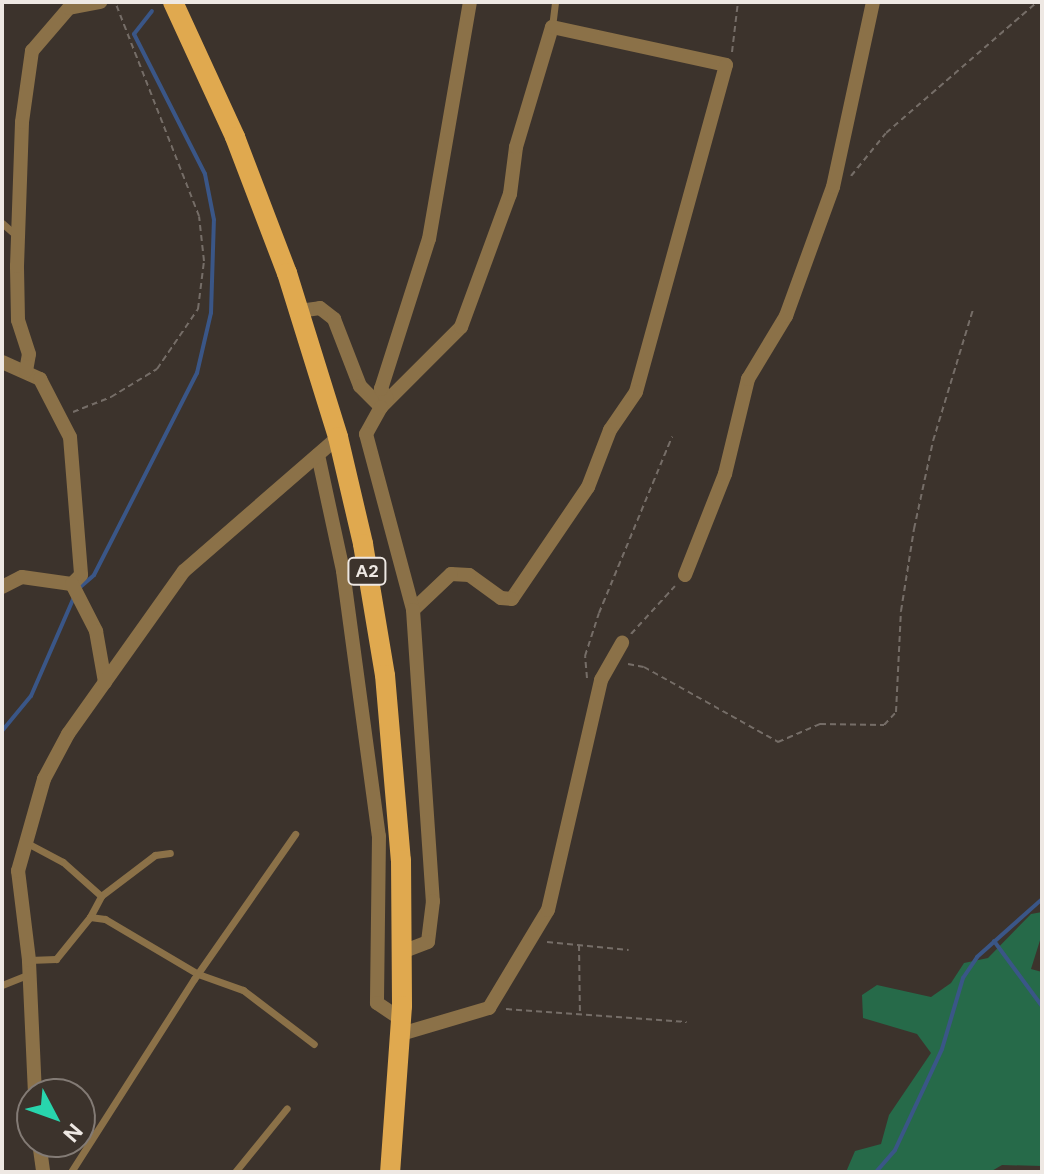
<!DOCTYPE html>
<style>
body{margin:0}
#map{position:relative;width:1044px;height:1174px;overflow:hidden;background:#3c332c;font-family:"DM Sans",sans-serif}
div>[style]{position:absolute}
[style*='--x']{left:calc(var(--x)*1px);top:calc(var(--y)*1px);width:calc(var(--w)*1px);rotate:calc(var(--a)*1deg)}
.forest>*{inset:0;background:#266a49}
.stream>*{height:4px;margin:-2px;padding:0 2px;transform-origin:2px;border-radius:2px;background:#3a5687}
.path>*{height:2px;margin-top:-1px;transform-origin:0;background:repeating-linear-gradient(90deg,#756d67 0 6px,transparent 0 10px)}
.lane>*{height:7px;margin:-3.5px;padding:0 3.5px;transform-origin:3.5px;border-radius:3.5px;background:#8b7148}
.street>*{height:14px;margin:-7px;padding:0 7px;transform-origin:7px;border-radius:7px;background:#8b7148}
.primary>*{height:20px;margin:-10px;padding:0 10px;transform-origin:10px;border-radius:10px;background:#e0a94f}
span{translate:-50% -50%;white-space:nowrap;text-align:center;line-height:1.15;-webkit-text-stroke:6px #3c332c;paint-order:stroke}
.shield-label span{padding:2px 6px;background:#3c332c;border:2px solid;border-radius:6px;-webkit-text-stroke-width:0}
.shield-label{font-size:18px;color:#eee8e3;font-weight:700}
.frame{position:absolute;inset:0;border:4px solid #eee8e3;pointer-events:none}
.north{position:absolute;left:16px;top:1078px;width:80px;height:80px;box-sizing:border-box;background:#3c332c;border:2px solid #837b75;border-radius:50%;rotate:131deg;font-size:22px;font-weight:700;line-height:32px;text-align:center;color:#eee8e3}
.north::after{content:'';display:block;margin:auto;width:28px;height:36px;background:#28d5ad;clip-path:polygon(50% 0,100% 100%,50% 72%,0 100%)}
</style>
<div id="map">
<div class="forest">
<div style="clip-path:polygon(1042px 912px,1042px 934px,1031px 969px,1042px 972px,1042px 1166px,1002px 1165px,990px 1172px,846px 1172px,855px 1151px,881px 1144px,889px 1115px,931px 1053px,917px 1034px,863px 1018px,862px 995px,877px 985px,931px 997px,951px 983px,964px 963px,988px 958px,1031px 914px)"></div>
</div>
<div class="stream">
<div style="--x:78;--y:589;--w:21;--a:-41"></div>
<div style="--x:94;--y:575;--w:227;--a:-63"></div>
<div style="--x:197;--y:373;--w:62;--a:-76.9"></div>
<div style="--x:211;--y:313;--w:93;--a:-88.2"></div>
<div style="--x:214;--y:220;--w:47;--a:-101.1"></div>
<div style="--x:205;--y:174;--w:157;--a:-116.9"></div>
<div style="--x:134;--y:34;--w:29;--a:-52"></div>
<div style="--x:2;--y:731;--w:45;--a:-50.4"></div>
<div style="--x:31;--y:696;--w:108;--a:-66.5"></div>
<div style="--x:994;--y:941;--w:81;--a:53.6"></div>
<div style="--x:876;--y:1172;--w:29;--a:-49"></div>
<div style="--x:895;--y:1150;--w:111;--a:-65"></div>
<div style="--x:942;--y:1049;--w:74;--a:-73.5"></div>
<div style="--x:963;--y:978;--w:25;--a:-56"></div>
<div style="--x:977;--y:957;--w:87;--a:-41.7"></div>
</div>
<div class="path">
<div style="--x:732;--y:52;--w:50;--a:-83.2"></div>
<div style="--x:851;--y:176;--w:55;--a:-50.9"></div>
<div style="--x:886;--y:133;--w:200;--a:-40.9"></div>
<div style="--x:73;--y:412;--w:41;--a:-21.5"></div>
<div style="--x:111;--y:397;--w:54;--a:-31.3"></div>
<div style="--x:157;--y:369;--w:73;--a:-55.7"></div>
<div style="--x:198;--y:309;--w:48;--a:-82.9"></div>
<div style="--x:204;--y:261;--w:45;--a:-96.3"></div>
<div style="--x:199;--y:216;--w:230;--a:-111.4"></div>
<div style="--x:631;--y:634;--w:65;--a:-47.5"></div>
<div style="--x:628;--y:664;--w:16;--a:11"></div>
<div style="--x:644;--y:667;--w:154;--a:29.2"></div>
<div style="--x:778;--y:742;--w:46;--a:-23.2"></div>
<div style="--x:820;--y:724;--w:64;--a:0.9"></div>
<div style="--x:884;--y:725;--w:18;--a:-47"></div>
<div style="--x:896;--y:712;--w:101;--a:-87.2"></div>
<div style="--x:901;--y:611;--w:83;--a:-81"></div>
<div style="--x:914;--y:529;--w:90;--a:-77.8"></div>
<div style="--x:933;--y:441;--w:138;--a:-73.1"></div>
<div style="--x:587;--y:678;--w:22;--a:-95"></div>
<div style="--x:585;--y:656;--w:45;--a:-72"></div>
<div style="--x:599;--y:613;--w:191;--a:-67.5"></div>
<div style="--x:547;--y:942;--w:82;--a:5.6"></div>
<div style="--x:579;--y:945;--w:69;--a:89.2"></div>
<div style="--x:506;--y:1009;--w:181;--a:4.1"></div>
</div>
<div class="lane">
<div style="--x:552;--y:27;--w:25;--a:-83"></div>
<div style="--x:2;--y:223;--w:21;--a:41"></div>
<div style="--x:29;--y:844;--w:38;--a:28"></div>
<div style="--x:63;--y:862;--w:51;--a:41.8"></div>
<div style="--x:90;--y:917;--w:24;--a:-62"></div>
<div style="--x:101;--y:896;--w:68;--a:-37.2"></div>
<div style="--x:155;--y:855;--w:15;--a:-8"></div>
<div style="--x:29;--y:960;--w:27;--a:-2"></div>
<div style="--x:56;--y:959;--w:54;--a:-51"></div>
<div style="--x:90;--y:917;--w:15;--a:8"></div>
<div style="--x:105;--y:919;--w:108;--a:30.6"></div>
<div style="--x:198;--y:974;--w:48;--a:19.6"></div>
<div style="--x:243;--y:990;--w:89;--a:37.3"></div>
<div style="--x:2;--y:985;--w:27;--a:-22"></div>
<div style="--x:71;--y:1172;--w:229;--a:-57.5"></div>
<div style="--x:194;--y:979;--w:177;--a:-55.1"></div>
<div style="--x:235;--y:1172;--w:82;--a:-50.9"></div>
</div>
<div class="street">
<div style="--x:299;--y:311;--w:21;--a:-8"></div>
<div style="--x:320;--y:308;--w:18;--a:38"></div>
<div style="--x:334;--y:319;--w:72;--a:68.8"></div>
<div style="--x:360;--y:386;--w:30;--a:45"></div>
<div style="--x:381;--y:407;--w:113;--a:-45"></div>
<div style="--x:461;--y:327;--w:142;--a:-69.8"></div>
<div style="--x:510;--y:194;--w:47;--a:-82.7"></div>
<div style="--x:516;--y:147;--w:125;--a:-73.3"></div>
<div style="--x:552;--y:27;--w:178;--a:12.3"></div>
<div style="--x:726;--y:65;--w:339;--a:105.4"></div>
<div style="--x:636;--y:392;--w:46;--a:124.4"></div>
<div style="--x:610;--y:430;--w:61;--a:111.1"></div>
<div style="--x:588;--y:487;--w:135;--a:124.2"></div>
<div style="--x:512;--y:599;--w:11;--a:-175"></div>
<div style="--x:501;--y:598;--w:39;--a:-144"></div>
<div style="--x:469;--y:575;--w:18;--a:-177"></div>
<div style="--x:451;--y:574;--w:52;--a:136.5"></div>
<div style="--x:2;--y:362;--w:42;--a:24.1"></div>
<div style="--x:40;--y:379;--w:65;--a:62.7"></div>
<div style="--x:70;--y:437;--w:138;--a:85.4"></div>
<div style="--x:81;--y:575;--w:13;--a:135"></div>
<div style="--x:26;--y:371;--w:17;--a:-80"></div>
<div style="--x:29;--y:354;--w:36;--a:-108"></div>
<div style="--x:18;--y:320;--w:54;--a:-91.1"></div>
<div style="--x:17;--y:266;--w:144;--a:-88"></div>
<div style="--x:22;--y:122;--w:72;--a:-82"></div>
<div style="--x:32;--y:51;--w:57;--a:-49.3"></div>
<div style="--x:69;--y:8;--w:32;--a:-11"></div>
<div style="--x:387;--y:399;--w:12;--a:-121"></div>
<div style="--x:381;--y:389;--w:157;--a:-72.3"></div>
<div style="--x:429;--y:239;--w:241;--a:-80.2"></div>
<div style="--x:381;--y:407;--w:31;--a:119"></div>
<div style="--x:366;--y:434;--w:182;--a:75"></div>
<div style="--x:413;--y:610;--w:292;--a:86.1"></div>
<div style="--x:433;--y:901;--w:41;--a:97"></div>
<div style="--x:428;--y:942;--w:28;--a:159"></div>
<div style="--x:318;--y:455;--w:119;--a:77.8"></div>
<div style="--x:343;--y:571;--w:267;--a:82.3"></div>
<div style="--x:379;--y:836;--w:167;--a:90.7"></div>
<div style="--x:377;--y:1003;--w:30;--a:34"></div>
<div style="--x:685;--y:575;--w:109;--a:-68.4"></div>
<div style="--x:725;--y:474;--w:98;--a:-76.4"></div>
<div style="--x:748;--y:379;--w:74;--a:-58.9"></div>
<div style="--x:786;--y:316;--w:137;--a:-70"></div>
<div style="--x:833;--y:187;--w:189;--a:-77.8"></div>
<div style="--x:2;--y:587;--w:22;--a:-27"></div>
<div style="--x:22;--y:577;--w:50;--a:8"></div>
<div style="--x:72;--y:584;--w:53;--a:62.9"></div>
<div style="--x:96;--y:631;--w:52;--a:80"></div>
<div style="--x:401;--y:1034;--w:92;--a:-16.5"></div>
<div style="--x:489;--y:1008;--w:114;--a:-59"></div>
<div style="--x:548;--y:910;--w:236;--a:-77"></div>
<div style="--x:601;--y:680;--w:43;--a:-60.4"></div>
<div style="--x:35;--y:1094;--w:134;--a:-92.6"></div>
<div style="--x:29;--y:960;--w:90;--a:-97"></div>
<div style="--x:18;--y:871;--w:96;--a:-74.2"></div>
<div style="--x:44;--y:779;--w:51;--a:-61.9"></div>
<div style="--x:68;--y:734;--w:200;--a:-54.6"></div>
<div style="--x:184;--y:571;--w:204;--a:-41"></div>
<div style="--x:39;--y:1142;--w:30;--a:82"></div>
</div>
<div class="primary">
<div style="--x:173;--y:2;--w:149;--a:65.3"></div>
<div style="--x:235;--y:137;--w:146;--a:69.1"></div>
<div style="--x:287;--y:273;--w:172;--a:72.7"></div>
<div style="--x:338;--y:437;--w:110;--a:76.8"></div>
<div style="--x:363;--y:544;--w:133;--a:80.5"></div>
<div style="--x:385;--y:675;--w:186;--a:85.1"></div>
<div style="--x:401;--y:860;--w:146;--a:89.6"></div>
<div style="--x:402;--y:1006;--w:166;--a:94.1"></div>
</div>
<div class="shield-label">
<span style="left:367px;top:571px">A2</span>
</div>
<div class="frame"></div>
<div class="north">N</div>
</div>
